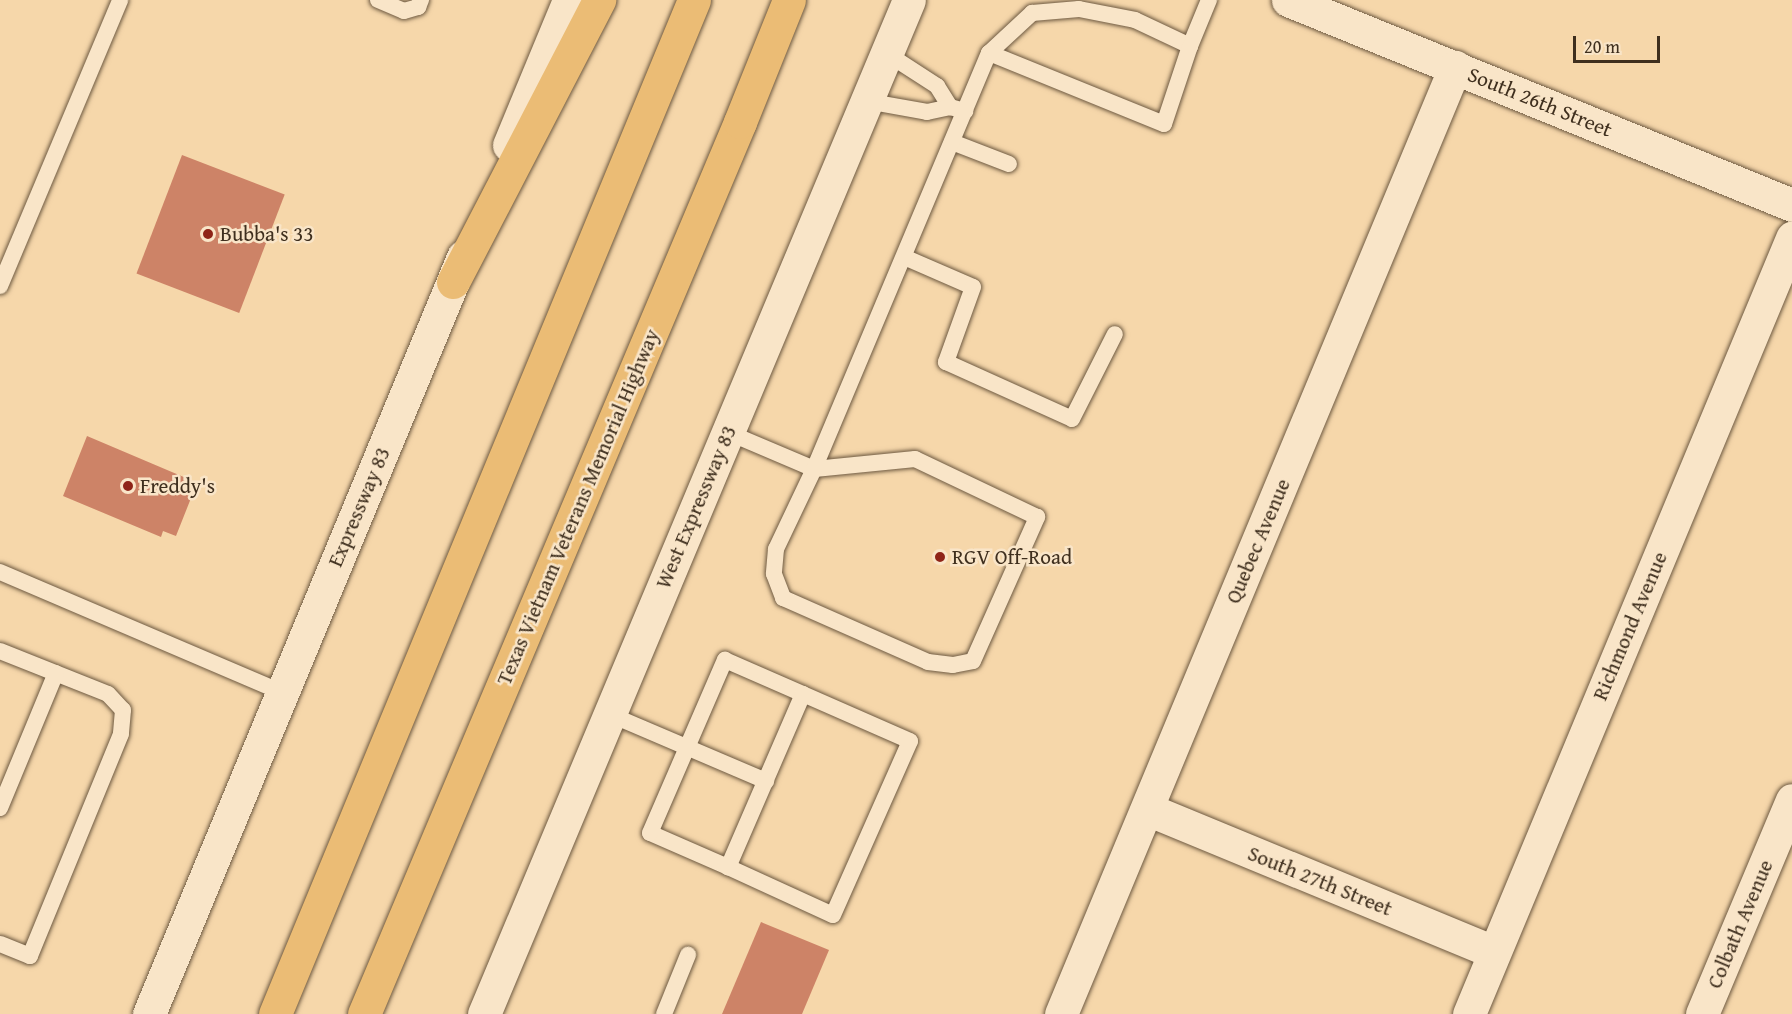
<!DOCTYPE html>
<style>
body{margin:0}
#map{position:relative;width:1792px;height:1014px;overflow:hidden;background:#f6d7aa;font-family:"Gentium Book Plus",serif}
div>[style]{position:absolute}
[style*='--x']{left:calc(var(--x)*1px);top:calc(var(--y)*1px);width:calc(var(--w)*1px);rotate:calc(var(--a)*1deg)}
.building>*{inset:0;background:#cd8367;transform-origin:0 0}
.roads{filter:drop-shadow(0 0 2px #6d5941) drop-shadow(0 0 2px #6d5941)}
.lane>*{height:16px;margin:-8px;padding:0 8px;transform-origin:8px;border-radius:8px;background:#f9e5c8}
.street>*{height:33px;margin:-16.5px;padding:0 16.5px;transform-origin:16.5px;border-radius:16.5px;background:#f9e5c8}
.secondary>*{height:33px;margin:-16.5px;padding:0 16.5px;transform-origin:16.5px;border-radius:16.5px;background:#f9e5c8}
.highway>*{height:33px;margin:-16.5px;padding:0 16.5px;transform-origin:16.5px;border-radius:16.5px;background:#ebbc75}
.dots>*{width:16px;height:16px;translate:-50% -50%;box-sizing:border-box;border:3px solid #f9e5c8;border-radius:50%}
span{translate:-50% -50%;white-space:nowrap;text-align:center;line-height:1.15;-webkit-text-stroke:5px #f9e5c8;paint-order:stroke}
.street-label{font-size:21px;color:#3f2f1e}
.poi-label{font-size:21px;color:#3f2f1e}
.left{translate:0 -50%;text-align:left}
.scale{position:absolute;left:1573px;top:36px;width:87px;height:27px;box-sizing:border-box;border:3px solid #3f2f1e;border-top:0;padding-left:8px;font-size:18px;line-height:21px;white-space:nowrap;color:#3f2f1e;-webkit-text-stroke:4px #f9e5c8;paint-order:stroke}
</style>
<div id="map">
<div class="building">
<div style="left:182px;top:155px;width:110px;height:127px;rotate:21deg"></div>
<div style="clip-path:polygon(87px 436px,186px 478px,183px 483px,195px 488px,176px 536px,163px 531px,161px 537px,63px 496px)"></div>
<div style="clip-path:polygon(761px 922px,829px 950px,802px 1014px,722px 1014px)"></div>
</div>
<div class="roads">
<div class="lane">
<div style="--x:378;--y:0;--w:28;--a:23"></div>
<div style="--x:404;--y:11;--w:15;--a:-16"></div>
<div style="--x:418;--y:7;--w:8;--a:-67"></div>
<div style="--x:1190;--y:46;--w:50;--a:-67.6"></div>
<div style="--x:886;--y:53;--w:61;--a:32.9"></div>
<div style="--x:937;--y:86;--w:25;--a:58"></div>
<div style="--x:950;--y:107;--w:16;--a:15"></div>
<div style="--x:866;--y:101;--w:62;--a:10.2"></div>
<div style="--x:927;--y:112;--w:24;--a:-12"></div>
<div style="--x:952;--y:142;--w:61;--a:21.1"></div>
<div style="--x:904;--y:257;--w:75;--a:23.5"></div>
<div style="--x:973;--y:287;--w:80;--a:109.8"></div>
<div style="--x:946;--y:362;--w:138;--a:24.3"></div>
<div style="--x:1072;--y:419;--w:95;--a:-63.2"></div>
<div style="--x:0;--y:286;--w:310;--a:-67.2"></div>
<div style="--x:727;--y:432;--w:95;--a:23"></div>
<div style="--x:814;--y:469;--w:89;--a:115.4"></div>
<div style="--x:776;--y:549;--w:25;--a:95"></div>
<div style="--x:774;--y:574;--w:26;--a:69"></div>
<div style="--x:783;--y:598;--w:158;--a:23.8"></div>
<div style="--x:928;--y:662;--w:25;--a:7"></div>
<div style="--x:953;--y:665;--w:20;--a:-11"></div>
<div style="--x:973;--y:661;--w:158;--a:-66"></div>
<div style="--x:1037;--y:517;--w:135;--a:-154.6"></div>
<div style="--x:915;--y:459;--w:101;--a:174.3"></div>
<div style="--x:814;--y:469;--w:451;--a:-67.2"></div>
<div style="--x:989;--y:53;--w:59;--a:-42.9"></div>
<div style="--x:1032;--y:13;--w:47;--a:-4.9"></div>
<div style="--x:1079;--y:9;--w:57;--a:11.1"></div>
<div style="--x:1135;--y:20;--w:61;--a:25.3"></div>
<div style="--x:1190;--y:46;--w:82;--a:108.4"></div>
<div style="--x:1164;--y:124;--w:189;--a:-157.9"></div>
<div style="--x:0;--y:572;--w:306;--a:23.1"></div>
<div style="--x:0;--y:651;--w:116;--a:21.7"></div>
<div style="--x:108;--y:694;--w:22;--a:47"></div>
<div style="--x:123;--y:710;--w:24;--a:95"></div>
<div style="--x:121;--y:734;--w:240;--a:112.3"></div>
<div style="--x:30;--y:956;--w:32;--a:-158"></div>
<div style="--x:725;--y:660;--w:85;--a:23.6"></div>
<div style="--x:803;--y:694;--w:189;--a:113.4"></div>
<div style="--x:728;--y:867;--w:85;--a:-156.4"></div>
<div style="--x:650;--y:833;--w:189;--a:-66.6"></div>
<div style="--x:609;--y:714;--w:171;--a:23.1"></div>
<div style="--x:0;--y:808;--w:146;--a:-67.5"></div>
<div style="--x:728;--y:867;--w:115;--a:24.6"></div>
<div style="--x:833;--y:915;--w:190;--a:-66.1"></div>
<div style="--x:910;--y:741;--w:117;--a:-156.3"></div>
<div style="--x:664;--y:1014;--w:64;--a:-67.9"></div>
</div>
<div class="street">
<div style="--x:1288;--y:0;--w:544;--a:22.13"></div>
<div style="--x:1147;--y:809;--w:375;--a:22.4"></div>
<div style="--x:1061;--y:1014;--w:1026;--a:-67.41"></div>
<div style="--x:1469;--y:1014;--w:841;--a:-67.4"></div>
</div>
<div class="secondary">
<div style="--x:509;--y:145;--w:157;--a:-67.5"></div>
<div style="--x:149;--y:1014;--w:820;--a:-67.47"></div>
<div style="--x:484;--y:1014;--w:1099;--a:-67.26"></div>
<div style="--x:1702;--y:1014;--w:232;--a:-67.2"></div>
</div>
<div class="highway">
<div style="--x:453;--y:282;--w:318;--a:-62.6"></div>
<div style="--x:275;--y:1014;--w:1097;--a:-67.55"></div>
<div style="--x:364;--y:1014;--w:968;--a:-67.14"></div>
<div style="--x:740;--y:122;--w:131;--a:-68.1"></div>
</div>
</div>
<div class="dots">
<div style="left:208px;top:234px;background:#8f2418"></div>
<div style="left:128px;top:486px;background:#8f2418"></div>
<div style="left:940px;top:557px;background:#8f2418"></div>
</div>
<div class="street-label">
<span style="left:1540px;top:102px;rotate:22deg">South 26th Street</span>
<span style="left:359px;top:507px;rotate:-67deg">Expressway 83</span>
<span style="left:578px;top:507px;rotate:-67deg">Texas Vietnam Veterans Memorial Highway</span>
<span style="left:696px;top:507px;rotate:-67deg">West Expressway 83</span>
<span style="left:1258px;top:541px;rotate:-67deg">Quebec Avenue</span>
<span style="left:1630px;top:626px;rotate:-67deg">Richmond Avenue</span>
<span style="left:1320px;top:881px;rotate:22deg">South 27th Street</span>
<span style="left:1740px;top:924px;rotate:-67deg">Colbath Avenue</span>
</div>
<div class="poi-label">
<span class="left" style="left:220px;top:234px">Bubba's 33</span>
<span class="left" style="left:140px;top:486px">Freddy's</span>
<span class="left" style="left:952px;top:557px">RGV Off-Road</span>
</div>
<div class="scale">20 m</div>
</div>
